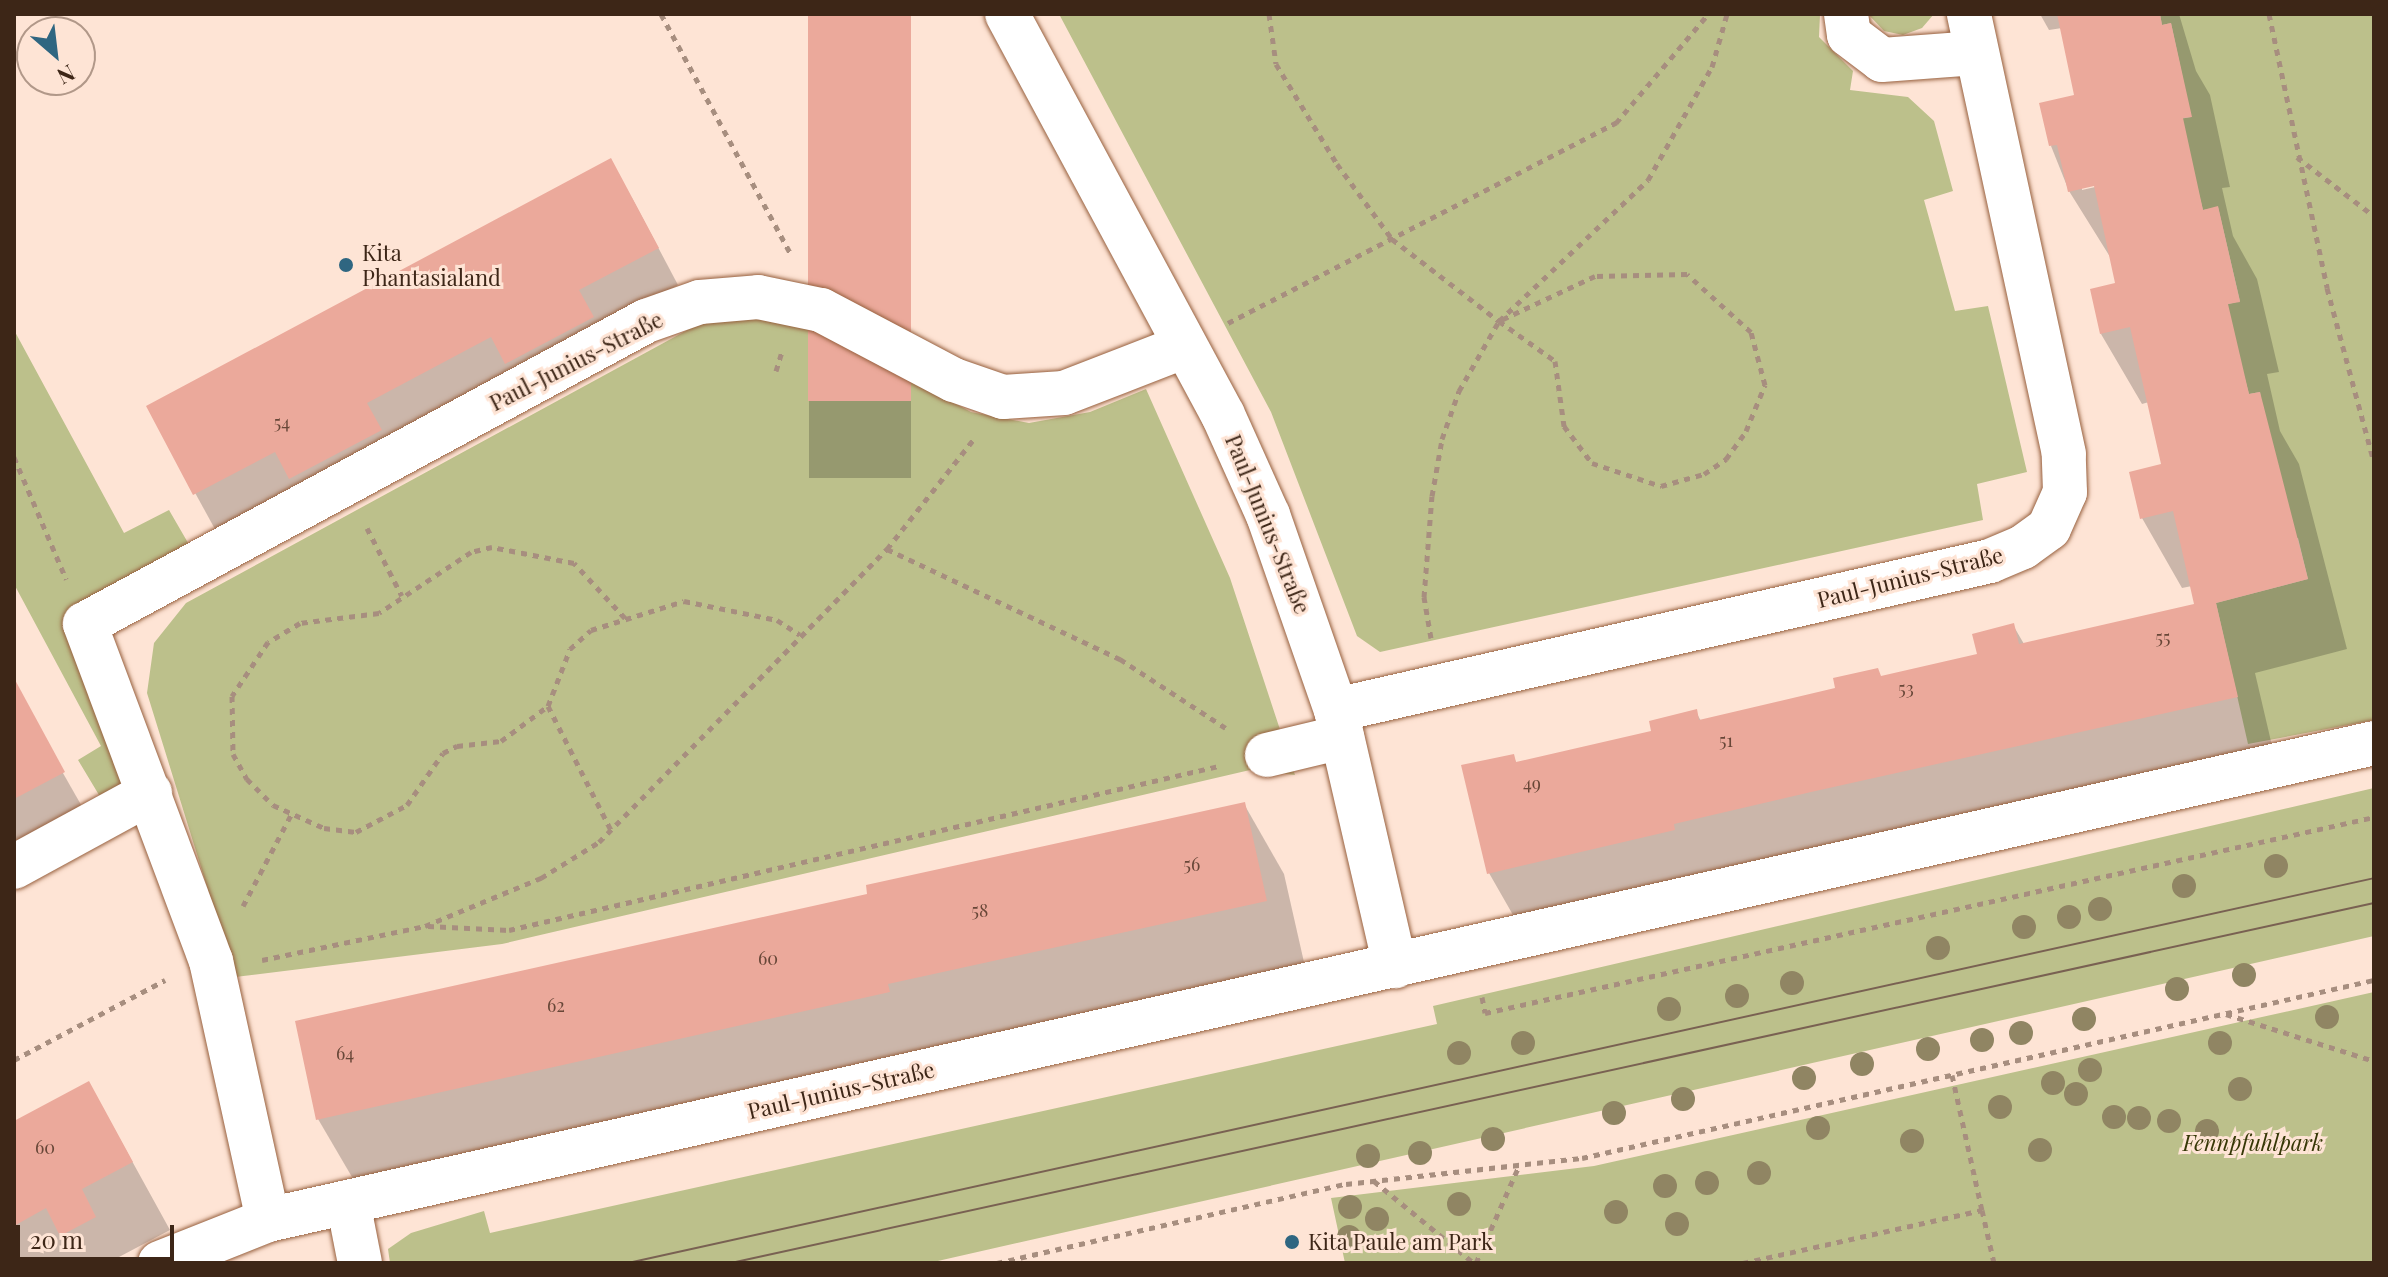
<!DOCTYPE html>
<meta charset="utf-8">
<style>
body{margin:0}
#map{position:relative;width:2388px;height:1277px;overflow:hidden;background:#fee4d5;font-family:"Playfair Display",serif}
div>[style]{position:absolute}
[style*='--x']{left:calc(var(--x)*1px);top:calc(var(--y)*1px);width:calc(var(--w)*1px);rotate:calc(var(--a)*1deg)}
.green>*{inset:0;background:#bcc08b}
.shadow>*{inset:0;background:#0003;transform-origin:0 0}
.building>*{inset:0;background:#eba99b;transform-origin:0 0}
.path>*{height:5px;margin-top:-2.5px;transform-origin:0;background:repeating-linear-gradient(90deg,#a78e7f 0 6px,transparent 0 12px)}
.roads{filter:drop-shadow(0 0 2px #97603e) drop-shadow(0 0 2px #97603e)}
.minor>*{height:44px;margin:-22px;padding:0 22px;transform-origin:22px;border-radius:22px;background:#fff}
.tram>*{height:2px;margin:-1px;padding:0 1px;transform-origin:1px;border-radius:1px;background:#796152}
.trees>*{width:24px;height:24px;margin:-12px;border-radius:50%;background:#908563}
.dots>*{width:22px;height:22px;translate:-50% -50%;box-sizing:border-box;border:4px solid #fee4d5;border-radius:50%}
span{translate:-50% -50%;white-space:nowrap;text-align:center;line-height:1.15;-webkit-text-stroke:6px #fee4d5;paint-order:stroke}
.number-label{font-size:18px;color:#684738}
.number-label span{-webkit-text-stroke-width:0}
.poi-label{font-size:22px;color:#3d2617}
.left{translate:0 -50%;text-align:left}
.street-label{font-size:22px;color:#3d2617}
.park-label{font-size:22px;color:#363706;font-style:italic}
.frame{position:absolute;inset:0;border:16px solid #3d2617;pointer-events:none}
.north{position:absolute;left:16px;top:16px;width:80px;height:80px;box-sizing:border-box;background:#fee4d5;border:2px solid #b19889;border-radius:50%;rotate:152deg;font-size:22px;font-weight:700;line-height:32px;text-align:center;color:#3d2617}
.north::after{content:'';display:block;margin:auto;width:28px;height:36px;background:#2f6681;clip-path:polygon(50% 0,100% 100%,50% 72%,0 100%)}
.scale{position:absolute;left:16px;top:1225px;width:158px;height:36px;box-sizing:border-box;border:4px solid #3d2617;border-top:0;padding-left:10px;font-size:24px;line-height:28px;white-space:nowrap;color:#3d2617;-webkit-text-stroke:6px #fee4d5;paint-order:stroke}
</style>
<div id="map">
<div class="green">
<div style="clip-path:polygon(1059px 14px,1820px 14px,1819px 37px,1853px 71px,1850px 90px,1908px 97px,1934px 121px,1953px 191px,1924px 200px,1955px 311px,1988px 306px,2027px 472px,1977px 484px,1983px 520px,1380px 652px,1357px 636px,1271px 412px)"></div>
<div style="clip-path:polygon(1868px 14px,1934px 14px,1922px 28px,1903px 35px,1884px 31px)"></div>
<div style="clip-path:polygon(2160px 14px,2374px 14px,2374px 720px,2248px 744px,2216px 603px,2308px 579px,2298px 538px,2279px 541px,2260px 392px,2249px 394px,2225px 305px,2240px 301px,2218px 207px,2203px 210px,2180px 119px,2191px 117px,2171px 23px,2162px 25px)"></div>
<div style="clip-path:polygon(760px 313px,799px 319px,971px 412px,1029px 423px,1090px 412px,1146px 389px,1230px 578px,1295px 775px,1250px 770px,502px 944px,235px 977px,147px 693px,154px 643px,186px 603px,702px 322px)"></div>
<div style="clip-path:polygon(14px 330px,124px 533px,169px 510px,191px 548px,63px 618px,132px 773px,105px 805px,78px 760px,101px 746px,14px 584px)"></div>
<div style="clip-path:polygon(2374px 788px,2374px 936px,929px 1263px,390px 1263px,388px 1249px,411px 1233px,484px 1211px,490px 1233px,1437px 1024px,1433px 1006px)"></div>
<div style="clip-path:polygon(2374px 992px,2374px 1263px,1345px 1263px,1331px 1198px,1594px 1166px)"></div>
</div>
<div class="shadow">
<div style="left:809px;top:14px;width:102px;height:464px"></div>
<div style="clip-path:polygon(evenodd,2040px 14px,2179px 14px,2196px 71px,2210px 95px,2230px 187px,2222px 188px,2233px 236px,2257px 279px,2279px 372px,2267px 374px,2280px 431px,2299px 464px,2347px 649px,2255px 673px,2277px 767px,1529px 943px,1489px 873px,1513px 756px,1517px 764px,1653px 733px,1696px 712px,1701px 721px,1979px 656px,2013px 625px,2024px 644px,2196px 605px,2192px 586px,2182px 588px,2142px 518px,2164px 466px,2149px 402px,2142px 404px,2101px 334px,2117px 285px,2112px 260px,2069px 191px,2051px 146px,2076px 97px,2062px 28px,2049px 30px,2040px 14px,2104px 185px,2082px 190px,2082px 186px,2104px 185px)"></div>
<div style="clip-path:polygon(632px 198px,678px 285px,216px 531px,148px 407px)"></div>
<div style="clip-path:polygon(14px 687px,84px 810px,14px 847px)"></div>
<div style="clip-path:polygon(1244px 804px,1284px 874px,1306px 971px,359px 1189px,318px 1119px,870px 896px)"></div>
<div style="clip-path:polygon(89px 1083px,170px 1230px,119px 1257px,122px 1263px,14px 1263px,14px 1123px)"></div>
</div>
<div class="building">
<div style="left:808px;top:14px;width:103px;height:387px"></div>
<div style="clip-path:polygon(2057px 14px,2160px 14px,2162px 25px,2171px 23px,2192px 117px,2183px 118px,2203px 210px,2218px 206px,2240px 302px,2228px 304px,2249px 394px,2260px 392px,2308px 579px,2216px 603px,2238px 697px,1811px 792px,1674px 824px,1675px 830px,1487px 874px,1461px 765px,1514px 754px,1516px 762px,1651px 731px,1649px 721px,1697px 709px,1699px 720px,1835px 688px,1833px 678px,1878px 668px,1881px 676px,1977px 654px,1972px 634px,2014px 623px,2019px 644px,2194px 604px,2173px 511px,2140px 519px,2129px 472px,2161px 464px,2130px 327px,2100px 334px,2090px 289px,2115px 283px,2094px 186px,2068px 192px,2057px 145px,2049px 146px,2039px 103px,2074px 95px)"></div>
<div style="clip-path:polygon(611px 158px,659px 248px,579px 290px,594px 317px,505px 364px,491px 337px,367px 403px,382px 430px,289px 479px,275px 452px,193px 495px,146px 406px)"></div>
<div style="clip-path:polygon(14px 678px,65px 772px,14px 799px)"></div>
<div style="clip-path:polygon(1245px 802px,1267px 901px,888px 984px,890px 992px,316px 1120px,295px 1021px,867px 894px,866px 885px)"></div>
<div style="clip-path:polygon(89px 1081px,133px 1162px,82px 1189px,96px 1217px,60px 1236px,46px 1208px,14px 1226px,14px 1121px)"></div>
</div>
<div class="path">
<div style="--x:661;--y:14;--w:272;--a:61.6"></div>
<div style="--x:1269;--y:14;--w:50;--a:82"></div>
<div style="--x:1276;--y:64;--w:117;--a:58.6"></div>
<div style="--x:1337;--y:164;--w:93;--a:53.7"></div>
<div style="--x:1392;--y:239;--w:135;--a:37.5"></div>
<div style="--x:1499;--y:321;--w:69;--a:35.5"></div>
<div style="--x:1555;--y:361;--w:66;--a:82.1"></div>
<div style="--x:1564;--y:426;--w:46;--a:52.9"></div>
<div style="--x:1592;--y:463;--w:73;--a:18.4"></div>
<div style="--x:1661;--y:486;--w:45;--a:-15.6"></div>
<div style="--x:1704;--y:474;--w:27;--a:-34"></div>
<div style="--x:1726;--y:459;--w:34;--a:-54"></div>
<div style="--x:1746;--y:431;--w:50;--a:-67.6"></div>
<div style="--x:1765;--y:385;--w:55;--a:-104.8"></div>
<div style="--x:1751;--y:332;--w:86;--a:-137.8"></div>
<div style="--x:1687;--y:274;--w:92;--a:178.8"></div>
<div style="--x:1595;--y:276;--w:106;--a:154.9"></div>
<div style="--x:2269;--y:14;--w:280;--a:78"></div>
<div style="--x:2327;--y:288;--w:180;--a:74.9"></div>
<div style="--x:2297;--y:157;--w:97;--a:37.5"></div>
<div style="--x:1228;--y:323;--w:437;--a:-27.3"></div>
<div style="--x:1616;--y:123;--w:143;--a:-49.8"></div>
<div style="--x:776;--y:371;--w:21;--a:-73"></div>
<div style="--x:14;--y:457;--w:133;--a:66.9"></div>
<div style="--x:367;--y:528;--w:76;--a:62.8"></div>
<div style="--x:887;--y:549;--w:258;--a:25.3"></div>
<div style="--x:1120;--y:659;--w:126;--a:33.1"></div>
<div style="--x:625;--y:618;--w:75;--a:-132.8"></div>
<div style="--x:574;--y:563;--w:84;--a:-169"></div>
<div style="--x:492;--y:547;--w:22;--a:167"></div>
<div style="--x:471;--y:552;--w:110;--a:146.5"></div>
<div style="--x:379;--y:613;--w:80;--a:172.8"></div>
<div style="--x:300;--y:623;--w:37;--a:149"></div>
<div style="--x:268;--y:642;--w:65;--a:123.7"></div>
<div style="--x:232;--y:696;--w:58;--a:89"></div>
<div style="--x:233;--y:754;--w:29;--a:61"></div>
<div style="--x:247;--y:779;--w:37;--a:45"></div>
<div style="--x:273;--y:805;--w:56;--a:24.3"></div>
<div style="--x:324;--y:828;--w:32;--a:7"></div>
<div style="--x:356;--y:832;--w:58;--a:-27.9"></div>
<div style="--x:407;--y:805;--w:63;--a:-55.3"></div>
<div style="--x:443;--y:753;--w:16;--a:-27"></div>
<div style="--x:457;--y:746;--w:44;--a:-6.5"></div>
<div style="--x:501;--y:741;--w:59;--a:-36.7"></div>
<div style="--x:548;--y:706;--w:61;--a:-68.9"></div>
<div style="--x:570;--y:649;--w:28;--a:-42"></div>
<div style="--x:591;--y:630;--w:97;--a:-17.3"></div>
<div style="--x:684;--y:601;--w:95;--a:11.5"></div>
<div style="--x:777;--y:620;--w:27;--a:33"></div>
<div style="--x:1431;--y:638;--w:42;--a:-99.7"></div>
<div style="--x:1424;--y:597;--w:101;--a:-85.5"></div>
<div style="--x:1432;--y:496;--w:58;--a:-80"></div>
<div style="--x:1442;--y:439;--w:51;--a:-70.5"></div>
<div style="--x:1459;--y:391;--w:81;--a:-60.3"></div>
<div style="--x:1499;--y:321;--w:205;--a:-43.4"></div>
<div style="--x:1648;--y:180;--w:130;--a:-60.5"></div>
<div style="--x:1712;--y:67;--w:55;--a:-74.2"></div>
<div style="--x:548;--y:706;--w:139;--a:63.1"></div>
<div style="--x:243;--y:906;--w:103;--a:-62.2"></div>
<div style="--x:428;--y:926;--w:81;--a:2.8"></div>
<div style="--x:509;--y:930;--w:729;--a:-13.01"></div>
<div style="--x:262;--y:960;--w:167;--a:-11.8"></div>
<div style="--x:425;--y:926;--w:126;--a:-22.5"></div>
<div style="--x:541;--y:878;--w:68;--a:-31.8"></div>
<div style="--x:599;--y:842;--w:411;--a:-45.5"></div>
<div style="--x:887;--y:549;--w:139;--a:-51.7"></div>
<div style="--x:1482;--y:997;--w:16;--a:79"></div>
<div style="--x:1485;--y:1013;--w:910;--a:-12.43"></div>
<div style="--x:2226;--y:1014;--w:155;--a:17.6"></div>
<div style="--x:14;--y:1060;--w:171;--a:-27.9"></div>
<div style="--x:1952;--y:1075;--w:138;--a:77.5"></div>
<div style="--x:1374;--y:1181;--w:129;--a:39.4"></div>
<div style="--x:997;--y:1263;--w:358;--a:-12.8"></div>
<div style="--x:1346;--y:1184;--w:237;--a:-6.3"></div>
<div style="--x:1582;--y:1158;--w:812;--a:-12.67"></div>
<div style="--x:1476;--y:1263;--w:106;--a:-66.1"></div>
<div style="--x:1743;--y:1263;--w:245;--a:-12.5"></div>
<div style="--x:1982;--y:1210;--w:54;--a:77.2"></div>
</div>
<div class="roads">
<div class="minor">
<div style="--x:1007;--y:14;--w:455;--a:61.7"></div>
<div style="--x:1223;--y:415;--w:110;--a:65.8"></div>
<div style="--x:1268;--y:515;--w:207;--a:70.8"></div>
<div style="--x:1336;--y:710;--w:263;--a:77"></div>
<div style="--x:1846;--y:14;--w:21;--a:82"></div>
<div style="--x:1849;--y:35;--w:41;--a:37.1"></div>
<div style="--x:1882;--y:60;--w:94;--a:-4.3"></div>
<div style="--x:1336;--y:710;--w:671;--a:-12.83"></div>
<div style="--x:1990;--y:561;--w:36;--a:-23"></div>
<div style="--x:2023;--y:547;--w:32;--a:-36"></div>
<div style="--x:2049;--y:528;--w:39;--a:-66"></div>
<div style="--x:2065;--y:492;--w:38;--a:-92"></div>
<div style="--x:2064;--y:454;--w:450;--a:-102.2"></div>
<div style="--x:1267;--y:755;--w:77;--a:-13.5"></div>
<div style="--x:14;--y:867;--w:155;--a:-28.6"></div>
<div style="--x:348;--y:1202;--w:62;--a:78.9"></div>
<div style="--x:268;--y:1220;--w:265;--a:-102.4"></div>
<div style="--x:211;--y:961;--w:360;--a:-110.5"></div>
<div style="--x:85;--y:624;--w:638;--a:-28.37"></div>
<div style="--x:646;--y:321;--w:57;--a:-19.4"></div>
<div style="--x:700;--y:302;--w:58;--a:-4.9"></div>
<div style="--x:758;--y:297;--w:64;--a:11.7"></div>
<div style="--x:821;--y:310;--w:150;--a:27.8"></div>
<div style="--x:954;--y:380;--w:52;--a:19.1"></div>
<div style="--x:1003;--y:397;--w:61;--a:-3.8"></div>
<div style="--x:1064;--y:393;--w:130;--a:-21.2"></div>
<div style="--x:160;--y:1263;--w:116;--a:-21.7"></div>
<div style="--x:268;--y:1220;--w:2159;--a:-12.76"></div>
</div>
</div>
<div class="tram">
<div style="--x:628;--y:1263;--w:1788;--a:-12.43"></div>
<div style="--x:731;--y:1263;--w:1682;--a:-12.36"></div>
</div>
<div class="trees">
<div style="left:2276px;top:866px"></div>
<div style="left:2184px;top:886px"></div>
<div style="left:2100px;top:909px"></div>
<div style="left:2069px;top:917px"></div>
<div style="left:2024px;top:927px"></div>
<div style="left:1938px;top:948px"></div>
<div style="left:2244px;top:975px"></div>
<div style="left:1792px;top:983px"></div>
<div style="left:2177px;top:989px"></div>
<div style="left:1737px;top:996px"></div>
<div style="left:1669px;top:1009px"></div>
<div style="left:2327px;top:1017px"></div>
<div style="left:2084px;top:1019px"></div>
<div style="left:2021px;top:1033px"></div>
<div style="left:1982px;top:1040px"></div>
<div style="left:1523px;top:1043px"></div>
<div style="left:2220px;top:1043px"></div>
<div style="left:1928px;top:1049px"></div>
<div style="left:1459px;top:1053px"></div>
<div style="left:1862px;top:1064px"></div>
<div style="left:2090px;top:1070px"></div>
<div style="left:1804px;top:1078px"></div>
<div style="left:2053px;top:1083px"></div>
<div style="left:2240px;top:1089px"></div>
<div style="left:2076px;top:1094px"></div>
<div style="left:1683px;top:1099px"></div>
<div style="left:2000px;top:1107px"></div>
<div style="left:1614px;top:1113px"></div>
<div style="left:2114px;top:1117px"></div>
<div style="left:2139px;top:1118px"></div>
<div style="left:2169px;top:1121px"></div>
<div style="left:1818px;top:1128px"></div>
<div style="left:2207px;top:1131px"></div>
<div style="left:1493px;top:1139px"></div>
<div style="left:1912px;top:1141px"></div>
<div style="left:2040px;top:1150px"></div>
<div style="left:1420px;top:1153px"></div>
<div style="left:1368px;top:1156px"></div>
<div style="left:1759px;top:1173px"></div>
<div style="left:1707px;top:1183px"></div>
<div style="left:1665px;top:1186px"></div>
<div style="left:1459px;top:1204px"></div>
<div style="left:1350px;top:1207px"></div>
<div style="left:1616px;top:1212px"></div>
<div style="left:1377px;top:1219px"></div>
<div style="left:1677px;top:1224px"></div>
<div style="left:1349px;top:1237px"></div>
</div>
<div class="dots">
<div style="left:346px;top:265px;background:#2f6681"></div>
<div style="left:1292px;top:1242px;background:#2f6681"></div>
</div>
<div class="number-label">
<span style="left:282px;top:422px">54</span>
<span style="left:2163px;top:637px">55</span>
<span style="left:1906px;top:688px">53</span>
<span style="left:1726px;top:740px">51</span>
<span style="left:1532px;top:783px">49</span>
<span style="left:1192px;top:864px">56</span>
<span style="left:980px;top:910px">58</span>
<span style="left:768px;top:958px">60</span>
<span style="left:556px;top:1005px">62</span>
<span style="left:345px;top:1053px">64</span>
<span style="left:45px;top:1147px">60</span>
</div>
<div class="poi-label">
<span class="left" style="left:362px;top:265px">Kita<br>Phantasialand</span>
<span class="left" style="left:1308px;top:1242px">Kita Paule am Park</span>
</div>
<div class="street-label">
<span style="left:576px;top:361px;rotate:-27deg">Paul-Junius-Straße</span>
<span style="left:1268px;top:524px;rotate:68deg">Paul-Junius-Straße</span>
<span style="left:1910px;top:577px;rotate:-14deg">Paul-Junius-Straße</span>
<span style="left:841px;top:1090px;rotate:-13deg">Paul-Junius-Straße</span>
</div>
<div class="park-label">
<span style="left:2253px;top:1143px">Fennpfuhlpark</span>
</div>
<div class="frame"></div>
<div class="north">N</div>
<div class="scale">20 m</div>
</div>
